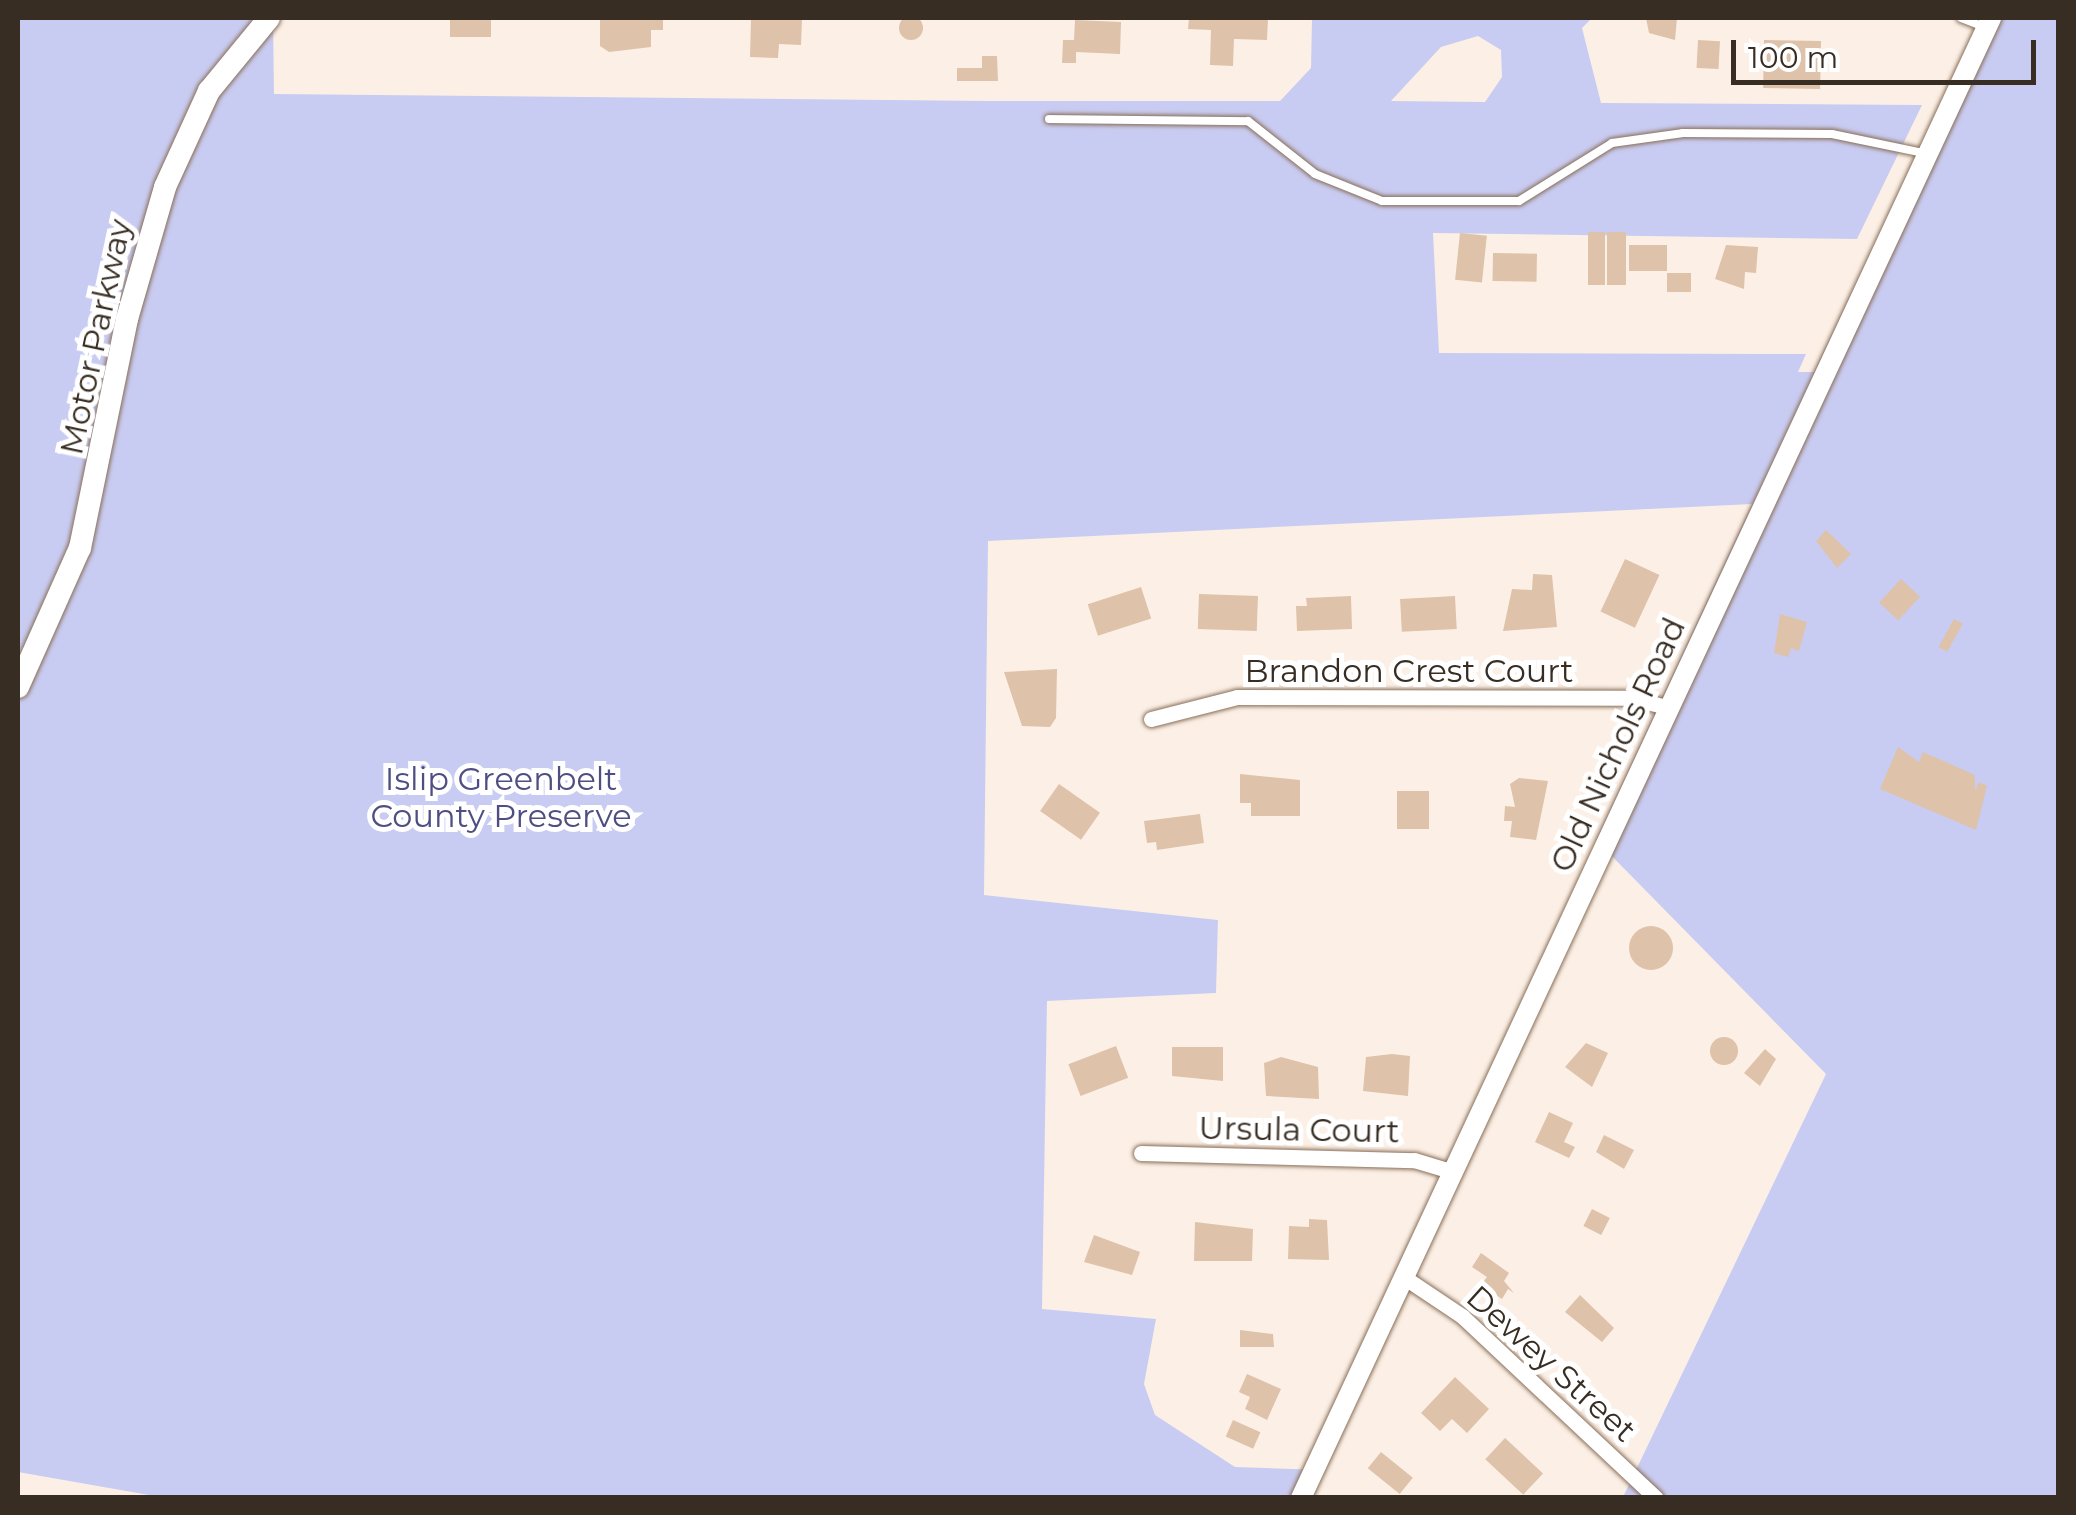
<!DOCTYPE html>
<style>
body{margin:0}
#map{position:relative;width:2076px;height:1515px;overflow:hidden;background:#fcf0e6;font-family:Montserrat,sans-serif}
div>[style]{position:absolute}
[style*='--x']{left:calc(var(--x)*1px);top:calc(var(--y)*1px);width:calc(var(--w)*1px);rotate:calc(var(--a)*1deg)}
.green>*{inset:0;background:#c9ccf2}
.building>*{inset:0;background:#dec2aa;transform-origin:0 0}
.round{border-radius:50%}
.roads{filter:drop-shadow(0 0 2px #896f59) drop-shadow(0 0 2px #896f59)}
.service>*{height:8px;margin:-4px;padding:0 4px;transform-origin:4px;border-radius:4px;background:#fff}
.minor>*{height:15px;margin:-7.5px;padding:0 7.5px;transform-origin:7.5px;border-radius:7.5px;background:#fff}
.tertiary>*{height:20px;margin:-10px;padding:0 10px;transform-origin:10px;border-radius:10px;background:#fff}
.secondary>*{height:22px;margin:-11px;padding:0 11px;transform-origin:11px;border-radius:11px;background:#fff}
span{translate:-50% -50%;white-space:nowrap;text-align:center;line-height:1.15;-webkit-text-stroke:10px #fff;paint-order:stroke}
.street-label{font-size:32px;color:#382d23}
.park-label{font-size:32px;color:#4e4e82}
.frame{position:absolute;inset:0;border:20px solid #382d23;pointer-events:none}
.scale{position:absolute;left:1731px;top:40px;width:305px;height:45px;box-sizing:border-box;border:5px solid #382d23;border-top:0;padding-left:12px;font-size:30px;line-height:35px;white-space:nowrap;color:#382d23;-webkit-text-stroke:8px #fff;paint-order:stroke}
</style>
<div id="map">
<div class="green">
<div style="clip-path:polygon(evenodd,18px 18px,273px 18px,274px 94px,990px 101px,1280px 101px,1311px 68px,1312px 18px,1592px 18px,1582px 28px,1601px 103px,1922px 105px,1857px 239px,1433px 233px,1439px 353px,1806px 354px,1798px 372px,1814px 372px,1981px 18px,2058px 18px,2058px 1497px,1623px 1497px,1826px 1074px,1596px 840px,1752px 504px,988px 541px,984px 895px,1218px 920px,1216px 993px,1047px 1001px,1042px 1309px,1156px 1319px,1144px 1384px,1155px 1415px,1235px 1467px,1324px 1470px,1312px 1497px,166px 1498px,18px 1472px,18px 18px,1478px 36px,1501px 50px,1502px 77px,1485px 102px,1391px 101px,1441px 47px,1478px 36px)"></div>
</div>
<div class="building">
<div class="round" style="left:899px;top:16px;width:24px;height:24px"></div>
<div style="left:450px;top:18px;width:41px;height:19px"></div>
<div style="clip-path:polygon(600px 18px,663px 18px,663px 30px,651px 30px,651px 47px,609px 52px,600px 46px)"></div>
<div style="clip-path:polygon(751px 18px,802px 18px,801px 45px,779px 44px,778px 58px,750px 57px)"></div>
<div style="clip-path:polygon(1189px 18px,1268px 18px,1267px 40px,1234px 39px,1233px 66px,1210px 65px,1211px 30px,1188px 29px)"></div>
<div style="clip-path:polygon(1646px 18px,1677px 18px,1675px 40px,1649px 33px)"></div>
<div style="clip-path:polygon(1075px 20px,1121px 22px,1120px 54px,1076px 52px,1076px 63px,1062px 63px,1063px 40px,1074px 40px)"></div>
<div style="left:1698px;top:40px;width:22px;height:28px;rotate:3deg"></div>
<div style="left:1764px;top:40px;width:57px;height:48px;rotate:1deg"></div>
<div style="clip-path:polygon(982px 56px,997px 56px,998px 81px,957px 81px,957px 68px,982px 68px)"></div>
<div style="left:1588px;top:232px;width:17px;height:53px"></div>
<div style="left:1607px;top:232px;width:19px;height:53px"></div>
<div style="left:1460px;top:233px;width:27px;height:47px;rotate:6deg"></div>
<div style="left:1629px;top:245px;width:38px;height:26px"></div>
<div style="clip-path:polygon(1726px 245px,1758px 247px,1756px 273px,1745px 272px,1744px 289px,1715px 279px)"></div>
<div style="left:1493px;top:253px;width:44px;height:28px;rotate:1deg"></div>
<div style="left:1667px;top:273px;width:24px;height:19px"></div>
<div style="clip-path:polygon(1826px 530px,1851px 554px,1837px 568px,1816px 541px)"></div>
<div style="left:1625px;top:559px;width:38px;height:58px;rotate:25deg"></div>
<div style="clip-path:polygon(1533px 574px,1552px 575px,1557px 627px,1503px 631px,1512px 589px,1532px 590px)"></div>
<div style="left:1901px;top:579px;width:26px;height:32px;rotate:43deg"></div>
<div style="left:1141px;top:587px;width:33px;height:56px;rotate:72deg"></div>
<div style="left:1199px;top:594px;width:59px;height:35px;rotate:2deg"></div>
<div style="clip-path:polygon(1351px 596px,1352px 629px,1297px 631px,1296px 606px,1307px 606px,1306px 598px)"></div>
<div style="left:1455px;top:596px;width:33px;height:55px;rotate:87deg"></div>
<div style="clip-path:polygon(1780px 614px,1807px 622px,1799px 651px,1791px 648px,1788px 657px,1774px 653px)"></div>
<div style="left:1954px;top:619px;width:10px;height:32px;rotate:29deg"></div>
<div style="clip-path:polygon(1057px 669px,1056px 718px,1050px 727px,1022px 726px,1004px 672px)"></div>
<div style="clip-path:polygon(1898px 747px,1919px 762px,1923px 752px,1975px 775px,1975px 791px,1979px 782px,1987px 786px,1976px 830px,1880px 789px)"></div>
<div style="clip-path:polygon(1240px 774px,1300px 780px,1300px 816px,1251px 816px,1251px 803px,1240px 803px)"></div>
<div style="clip-path:polygon(1519px 778px,1548px 781px,1536px 840px,1510px 837px,1512px 821px,1504px 821px,1505px 806px,1515px 807px,1510px 784px)"></div>
<div style="left:1059px;top:784px;width:50px;height:33px;rotate:35deg"></div>
<div style="left:1397px;top:791px;width:32px;height:38px"></div>
<div style="clip-path:polygon(1200px 814px,1204px 843px,1157px 850px,1156px 842px,1147px 843px,1144px 821px)"></div>
<div class="round" style="left:1629px;top:926px;width:44px;height:44px"></div>
<div class="round" style="left:1710px;top:1037px;width:28px;height:28px"></div>
<div style="clip-path:polygon(1586px 1043px,1608px 1053px,1592px 1087px,1565px 1067px)"></div>
<div style="left:1116px;top:1046px;width:34px;height:51px;rotate:69deg"></div>
<div style="clip-path:polygon(1172px 1047px,1223px 1047px,1223px 1081px,1172px 1076px)"></div>
<div style="clip-path:polygon(1765px 1049px,1776px 1059px,1760px 1086px,1744px 1073px)"></div>
<div style="clip-path:polygon(1392px 1054px,1410px 1056px,1408px 1096px,1363px 1091px,1366px 1057px)"></div>
<div style="clip-path:polygon(1281px 1057px,1318px 1067px,1319px 1099px,1266px 1096px,1264px 1063px)"></div>
<div style="clip-path:polygon(1549px 1112px,1573px 1123px,1564px 1142px,1575px 1147px,1569px 1158px,1535px 1142px)"></div>
<div style="clip-path:polygon(1604px 1135px,1634px 1150px,1624px 1169px,1596px 1152px)"></div>
<div style="left:1592px;top:1209px;width:20px;height:19px;rotate:27deg"></div>
<div style="clip-path:polygon(1309px 1219px,1327px 1220px,1329px 1260px,1288px 1259px,1289px 1226px,1309px 1227px)"></div>
<div style="clip-path:polygon(1195px 1222px,1253px 1229px,1252px 1261px,1194px 1261px)"></div>
<div style="clip-path:polygon(1094px 1235px,1140px 1252px,1132px 1275px,1084px 1262px)"></div>
<div style="clip-path:polygon(1481px 1253px,1509px 1273px,1504px 1281px,1514px 1293px,1508px 1289px,1502px 1299px,1481px 1285px,1487px 1277px,1472px 1267px)"></div>
<div style="clip-path:polygon(1580px 1295px,1614px 1328px,1602px 1342px,1565px 1312px)"></div>
<div style="clip-path:polygon(1240px 1330px,1273px 1334px,1274px 1347px,1240px 1347px)"></div>
<div style="clip-path:polygon(1247px 1374px,1281px 1389px,1267px 1420px,1245px 1409px,1250px 1397px,1239px 1392px)"></div>
<div style="clip-path:polygon(1455px 1377px,1489px 1409px,1467px 1433px,1452px 1419px,1440px 1431px,1421px 1413px)"></div>
<div style="left:1233px;top:1420px;width:30px;height:18px;rotate:24deg"></div>
<div style="left:1505px;top:1438px;width:52px;height:29px;rotate:43deg"></div>
<div style="left:1381px;top:1452px;width:41px;height:21px;rotate:39deg"></div>
</div>
<div class="roads">
<div class="service">
<div style="--x:1961;--y:18;--w:26;--a:21"></div>
<div style="--x:1049;--y:119;--w:199;--a:0.6"></div>
<div style="--x:1248;--y:121;--w:85;--a:38.3"></div>
<div style="--x:1315;--y:174;--w:72;--a:21.9"></div>
<div style="--x:1382;--y:201;--w:137;--a:0"></div>
<div style="--x:1519;--y:201;--w:110;--a:-31.9"></div>
<div style="--x:1612;--y:143;--w:72;--a:-8"></div>
<div style="--x:1683;--y:133;--w:149;--a:0.4"></div>
<div style="--x:1832;--y:134;--w:94;--a:11.7"></div>
</div>
<div class="minor">
<div style="--x:1151;--y:719;--w:89;--a:-14.3"></div>
<div style="--x:1237;--y:697;--w:397;--a:0.1"></div>
<div style="--x:1634;--y:698;--w:35;--a:16"></div>
<div style="--x:1141;--y:1153;--w:273;--a:1.5"></div>
<div style="--x:1414;--y:1160;--w:42;--a:16.7"></div>
<div style="--x:1405;--y:1278;--w:69;--a:33.7"></div>
<div style="--x:1462;--y:1316;--w:266;--a:43.2"></div>
</div>
<div class="tertiary">
<div style="--x:1301;--y:1498;--w:1633;--a:-65"></div>
</div>
<div class="secondary">
<div style="--x:18;--y:687;--w:152;--a:-66"></div>
<div style="--x:80;--y:548;--w:234;--a:-78.4"></div>
<div style="--x:127;--y:319;--w:137;--a:-73.9"></div>
<div style="--x:165;--y:187;--w:106;--a:-65.4"></div>
<div style="--x:209;--y:91;--w:94;--a:-50.6"></div>
</div>
</div>
<div class="street-label">
<span style="left:96px;top:337px;rotate:-78deg">Motor Parkway</span>
<span style="left:1409px;top:671px">Brandon Crest Court</span>
<span style="left:1618px;top:745px;rotate:-65deg">Old Nichols Road</span>
<span style="left:1299px;top:1130px;rotate:1deg">Ursula Court</span>
<span style="left:1551px;top:1364px;rotate:42deg">Dewey Street</span>
</div>
<div class="park-label">
<span style="left:501px;top:798px">Islip Greenbelt<br>County Preserve</span>
</div>
<div class="frame"></div>
<div class="scale">100 m</div>
</div>
